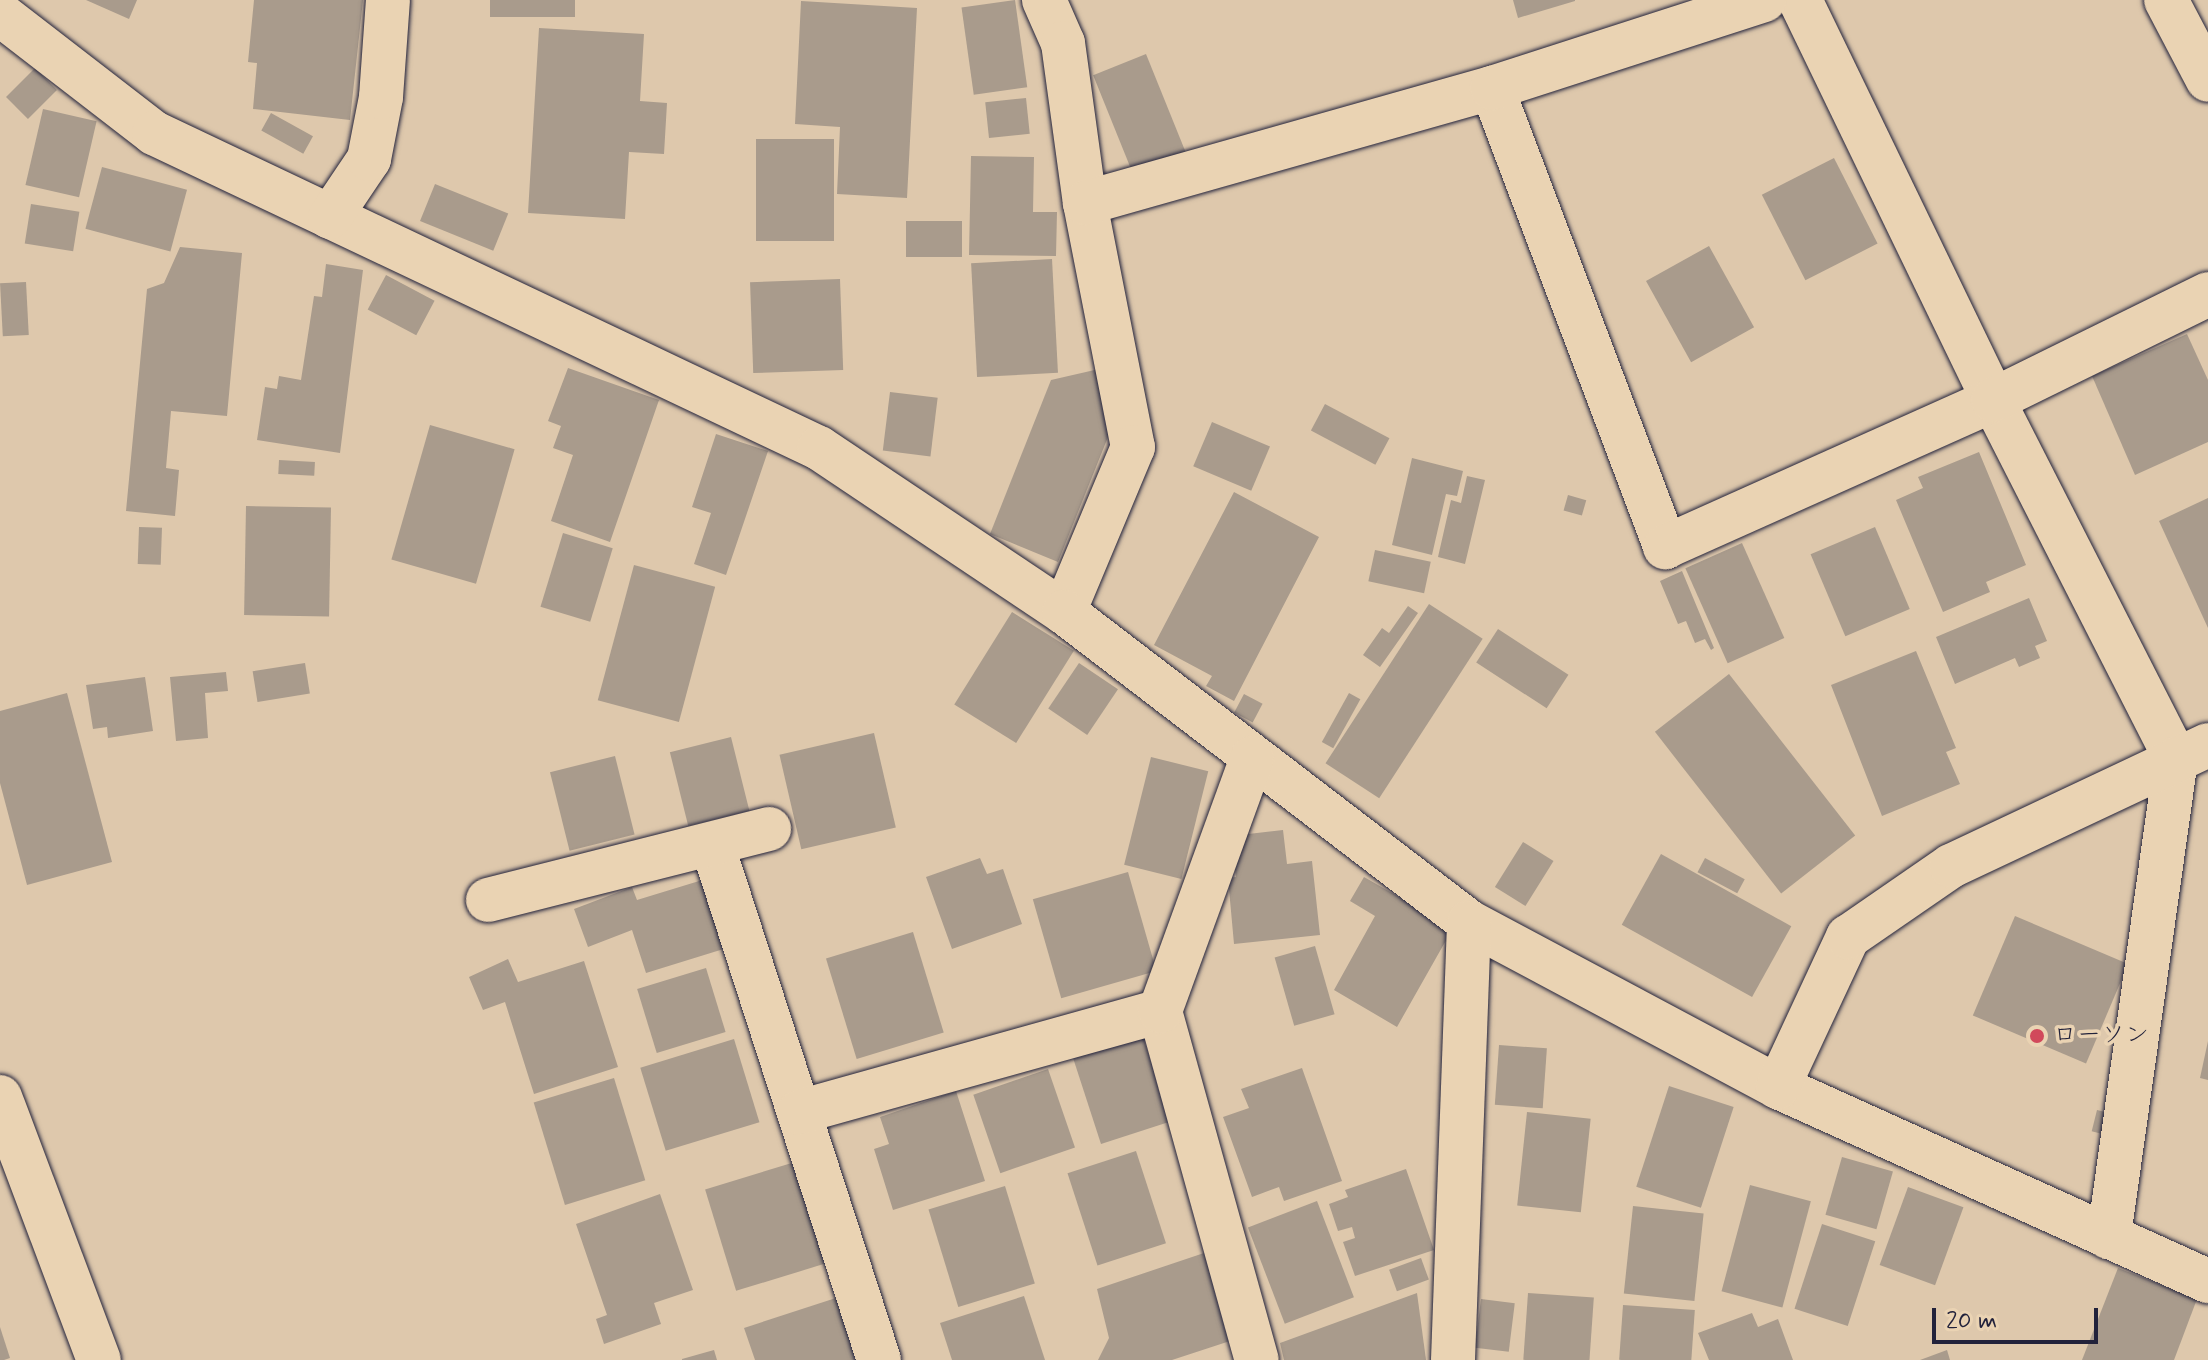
<!DOCTYPE html>
<meta charset="utf-8">
<style>
body{margin:0}
#map{position:relative;width:2208px;height:1360px;overflow:hidden;background:#dec8ac;font-family:Mynerve,"Klee One",sans-serif}
div>[style]{position:absolute}
[style*='--x']{left:calc(var(--x)*1px);top:calc(var(--y)*1px);width:calc(var(--w)*1px);rotate:calc(var(--a)*1deg)}
.building>*{inset:0;background:#a99b8c;transform-origin:0 0}
.roads{filter:drop-shadow(0 0 2px #22223b) drop-shadow(0 0 2px #22223b)}
.minor>*{height:44px;margin:-22px;padding:0 22px;transform-origin:22px;border-radius:22px;background:#ead3b3}
.tertiary>*{height:44px;margin:-22px;padding:0 22px;transform-origin:22px;border-radius:22px;background:#ead3b3}
.secondary>*{height:44px;margin:-22px;padding:0 22px;transform-origin:22px;border-radius:22px;background:#ead3b3}
.dots>*{width:22px;height:22px;translate:-50% -50%;box-sizing:border-box;border:4px solid #ead3b3;border-radius:50%}
span{translate:-50% -50%;white-space:nowrap;text-align:center;line-height:1.15;-webkit-text-stroke:7px #ead3b3;paint-order:stroke}
.poi-label{font-size:24px;color:#22223b}
.left{translate:0 -50%;text-align:left}
.scale{position:absolute;left:1932px;top:1308px;width:166px;height:36px;box-sizing:border-box;border:4px solid #22223b;border-top:0;padding-left:10px;font-size:24px;line-height:28px;white-space:nowrap;color:#22223b;-webkit-text-stroke:6px #ead3b3;paint-order:stroke}
</style>
<div id="map">
<div class="building">
<div style="clip-path:polygon(86px 0,137px 0,129px 19px)"></div>
<div style="clip-path:polygon(254px 0,363px 0,350px 120px,253px 109px,257px 63px,248px 62px)"></div>
<div style="left:490px;top:0;width:85px;height:17px"></div>
<div style="left:1015px;top:0;width:88px;height:54px;rotate:82deg"></div>
<div style="clip-path:polygon(1513px 0,1575px 0,1575px 1px,1518px 18px)"></div>
<div style="clip-path:polygon(801px 1px,917px 8px,907px 198px,837px 194px,840px 127px,795px 124px)"></div>
<div style="clip-path:polygon(539px 28px,644px 34px,640px 101px,667px 103px,664px 154px,629px 152px,625px 219px,528px 213px)"></div>
<div style="left:1146px;top:54px;width:107px;height:57px;rotate:68deg"></div>
<div style="left:35px;top:68px;width:31px;height:41px;rotate:45deg"></div>
<div style="left:1026px;top:98px;width:36px;height:41px;rotate:84deg"></div>
<div style="left:43px;top:109px;width:55px;height:78px;rotate:13deg"></div>
<div style="left:271px;top:113px;width:48px;height:20px;rotate:29deg"></div>
<div style="left:756px;top:139px;width:78px;height:102px"></div>
<div style="clip-path:polygon(971px 156px,1034px 157px,1033px 212px,1057px 212px,1056px 256px,969px 255px)"></div>
<div style="left:1834px;top:158px;width:96px;height:81px;rotate:63deg"></div>
<div style="left:102px;top:167px;width:88px;height:64px;rotate:15deg"></div>
<div style="left:435px;top:184px;width:79px;height:40px;rotate:22deg"></div>
<div style="left:31px;top:204px;width:49px;height:40px;rotate:9deg"></div>
<div style="left:962px;top:221px;width:36px;height:56px;rotate:90deg"></div>
<div style="left:1709px;top:246px;width:93px;height:72px;rotate:61deg"></div>
<div style="clip-path:polygon(180px 247px,242px 253px,227px 416px,171px 411px,166px 468px,179px 470px,175px 516px,126px 511px,147px 289px,164px 283px)"></div>
<div style="left:1052px;top:259px;width:114px;height:81px;rotate:87deg"></div>
<div style="clip-path:polygon(326px 264px,363px 270px,340px 453px,257px 440px,265px 387px,277px 389px,279px 376px,301px 380px,314px 296px,322px 297px)"></div>
<div style="left:386px;top:275px;width:55px;height:39px;rotate:28deg"></div>
<div style="left:840px;top:279px;width:91px;height:90px;rotate:88deg"></div>
<div style="left:26px;top:282px;width:53px;height:26px;rotate:87deg"></div>
<div style="clip-path:polygon(2187px 334px,2208px 380px,2208px 442px,2135px 475px,2092px 376px)"></div>
<div style="clip-path:polygon(568px 368px,659px 400px,610px 542px,551px 521px,573px 455px,553px 448px,561px 426px,548px 421px)"></div>
<div style="clip-path:polygon(1099px 369px,1112px 427px,1058px 562px,990px 534px,1051px 380px)"></div>
<div style="left:890px;top:392px;width:48px;height:59px;rotate:7deg"></div>
<div style="left:1325px;top:404px;width:73px;height:30px;rotate:28deg"></div>
<div style="left:1212px;top:422px;width:63px;height:48px;rotate:23deg"></div>
<div style="left:430px;top:425px;width:88px;height:140px;rotate:16deg"></div>
<div style="clip-path:polygon(716px 434px,768px 451px,726px 575px,694px 564px,711px 513px,692px 507px)"></div>
<div style="clip-path:polygon(1979px 452px,2026px 565px,1986px 582px,1990px 592px,1943px 612px,1896px 500px,1923px 488px,1918px 477px)"></div>
<div style="clip-path:polygon(1412px 458px,1463px 471px,1457px 496px,1446px 494px,1432px 555px,1392px 545px)"></div>
<div style="left:279px;top:460px;width:36px;height:14px;rotate:3deg"></div>
<div style="clip-path:polygon(1467px 476px,1485px 480px,1465px 564px,1438px 557px,1451px 500px,1461px 503px)"></div>
<div style="clip-path:polygon(1234px 492px,1319px 537px,1234px 701px,1206px 686px,1212px 676px,1154px 645px)"></div>
<div style="left:1568px;top:495px;width:19px;height:16px;rotate:16deg"></div>
<div style="clip-path:polygon(2208px 498px,2208px 628px,2159px 521px)"></div>
<div style="left:246px;top:506px;width:85px;height:109px;rotate:1deg"></div>
<div style="left:139px;top:527px;width:23px;height:37px;rotate:2deg"></div>
<div style="left:1875px;top:527px;width:89px;height:70px;rotate:67deg"></div>
<div style="left:563px;top:533px;width:52px;height:77px;rotate:17deg"></div>
<div style="left:1742px;top:543px;width:104px;height:62px;rotate:66deg"></div>
<div style="left:1375px;top:550px;width:57px;height:32px;rotate:12deg"></div>
<div style="left:634px;top:565px;width:84px;height:140px;rotate:15deg"></div>
<div style="clip-path:polygon(1682px 571px,1714px 648px,1711px 650px,1705px 639px,1695px 643px,1686px 621px,1678px 624px,1660px 581px)"></div>
<div style="clip-path:polygon(2029px 598px,2047px 641px,2035px 646px,2040px 658px,2019px 667px,2015px 658px,1955px 684px,1936px 637px)"></div>
<div style="left:1429px;top:604px;width:64px;height:190px;rotate:33deg"></div>
<div style="clip-path:polygon(1408px 606px,1418px 613px,1380px 667px,1363px 655px,1382px 628px,1389px 633px)"></div>
<div style="left:1012px;top:612px;width:73px;height:109px;rotate:32deg"></div>
<div style="left:1498px;top:629px;width:84px;height:40px;rotate:33deg"></div>
<div style="clip-path:polygon(1916px 651px,1956px 748px,1946px 752px,1960px 784px,1882px 816px,1831px 685px)"></div>
<div style="left:305px;top:663px;width:31px;height:53px;rotate:81deg"></div>
<div style="left:1079px;top:663px;width:47px;height:55px;rotate:34deg"></div>
<div style="clip-path:polygon(226px 672px,228px 691px,205px 693px,208px 738px,176px 741px,170px 677px)"></div>
<div style="left:1729px;top:674px;width:205px;height:94px;rotate:52deg"></div>
<div style="clip-path:polygon(145px 677px,153px 731px,108px 738px,107px 727px,93px 729px,86px 685px)"></div>
<div style="clip-path:polygon(67px 693px,112px 862px,27px 885px,0 783px,0 711px)"></div>
<div style="left:1349px;top:693px;width:13px;height:56px;rotate:29deg"></div>
<div style="left:1244px;top:694px;width:21px;height:21px;rotate:28deg"></div>
<div style="left:874px;top:733px;width:97px;height:97px;rotate:77deg"></div>
<div style="left:731px;top:737px;width:76px;height:63px;rotate:76deg"></div>
<div style="left:615px;top:756px;width:81px;height:67px;rotate:76deg"></div>
<div style="left:1151px;top:757px;width:59px;height:111px;rotate:14deg"></div>
<div style="clip-path:polygon(1283px 830px,1287px 864px,1312px 861px,1320px 935px,1234px 944px,1228px 878px,1236px 877px,1231px 836px)"></div>
<div style="left:1523px;top:842px;width:36px;height:53px;rotate:32deg"></div>
<div style="left:1661px;top:854px;width:149px;height:81px;rotate:29deg"></div>
<div style="clip-path:polygon(980px 858px,987px 874px,1003px 869px,1022px 924px,952px 949px,926px 877px)"></div>
<div style="left:1705px;top:858px;width:45px;height:16px;rotate:28deg"></div>
<div style="left:1128px;top:872px;width:103px;height:99px;rotate:74deg"></div>
<div style="clip-path:polygon(1364px 877px,1453px 928px,1397px 1027px,1334px 990px,1375px 916px,1350px 901px)"></div>
<div style="clip-path:polygon(709px 878px,730px 947px,646px 973px,632px 930px,588px 947px,574px 909px,632px 887px,637px 900px)"></div>
<div style="left:2015px;top:916px;width:123px;height:108px;rotate:23deg"></div>
<div style="left:913px;top:932px;width:105px;height:91px;rotate:73deg"></div>
<div style="left:1315px;top:946px;width:71px;height:42px;rotate:74deg"></div>
<div style="clip-path:polygon(508px 959px,518px 982px,584px 961px,618px 1067px,534px 1094px,505px 1002px,483px 1010px,469px 977px)"></div>
<div style="left:706px;top:968px;width:67px;height:72px;rotate:73deg"></div>
<div style="left:1142px;top:1034px;width:92px;height:73px;rotate:72deg"></div>
<div style="left:734px;top:1039px;width:87px;height:98px;rotate:73deg"></div>
<div style="clip-path:polygon(2208px 1041px,2208px 1080px,2200px 1078px)"></div>
<div style="left:1499px;top:1045px;width:48px;height:60px;rotate:4deg"></div>
<div style="clip-path:polygon(1302px 1068px,1342px 1181px,1284px 1201px,1279px 1187px,1252px 1197px,1223px 1117px,1249px 1108px,1241px 1089px)"></div>
<div style="left:1048px;top:1069px;width:83px;height:79px;rotate:71deg"></div>
<div style="left:614px;top:1078px;width:107px;height:84px;rotate:73deg"></div>
<div style="left:1669px;top:1086px;width:68px;height:106px;rotate:18deg"></div>
<div style="clip-path:polygon(956px 1091px,985px 1181px,893px 1210px,874px 1149px,889px 1144px,880px 1117px)"></div>
<div style="left:2097px;top:1110px;width:16px;height:22px;rotate:14deg"></div>
<div style="left:1527px;top:1112px;width:64px;height:94px;rotate:6deg"></div>
<div style="left:1136px;top:1151px;width:97px;height:72px;rotate:72deg"></div>
<div style="left:1842px;top:1157px;width:53px;height:60px;rotate:16deg"></div>
<div style="left:795px;top:1162px;width:106px;height:94px;rotate:73deg"></div>
<div style="clip-path:polygon(1406px 1169px,1434px 1250px,1355px 1276px,1343px 1242px,1355px 1238px,1352px 1227px,1338px 1231px,1329px 1204px,1348px 1197px,1345px 1190px)"></div>
<div style="left:1750px;top:1185px;width:63px;height:110px;rotate:15deg"></div>
<div style="left:1005px;top:1186px;width:102px;height:80px;rotate:73deg"></div>
<div style="left:1908px;top:1187px;width:59px;height:83px;rotate:20deg"></div>
<div style="clip-path:polygon(660px 1194px,693px 1290px,654px 1303px,661px 1324px,604px 1344px,596px 1319px,607px 1315px,576px 1224px)"></div>
<div style="left:1317px;top:1201px;width:103px;height:74px;rotate:69deg"></div>
<div style="left:1633px;top:1206px;width:71px;height:88px;rotate:6deg"></div>
<div style="left:1822px;top:1224px;width:56px;height:89px;rotate:18deg"></div>
<div style="clip-path:polygon(1204px 1253px,1230px 1341px,1172px 1360px,1098px 1360px,1109px 1338px,1097px 1289px)"></div>
<div style="left:1421px;top:1258px;width:23px;height:34px;rotate:70deg"></div>
<div style="clip-path:polygon(2118px 1268px,2197px 1299px,2174px 1360px,2082px 1360px)"></div>
<div style="clip-path:polygon(1417px 1293px,1426px 1360px,1284px 1360px,1280px 1343px)"></div>
<div style="left:1528px;top:1293px;width:66px;height:67px;rotate:4deg"></div>
<div style="clip-path:polygon(842px 1296px,863px 1360px,755px 1360px,744px 1328px)"></div>
<div style="clip-path:polygon(1024px 1296px,1045px 1360px,952px 1360px,940px 1323px)"></div>
<div style="left:1481px;top:1299px;width:34px;height:49px;rotate:7deg"></div>
<div style="left:1623px;top:1305px;width:72px;height:55px;rotate:4deg"></div>
<div style="clip-path:polygon(1752px 1313px,1758px 1327px,1778px 1319px,1793px 1360px,1709px 1360px,1698px 1333px)"></div>
<div style="clip-path:polygon(0 1327px,10px 1358px,4px 1360px,0 1360px)"></div>
<div style="clip-path:polygon(714px 1350px,717px 1360px,682px 1360px,682px 1359px)"></div>
<div style="clip-path:polygon(1947px 1350px,1950px 1360px,1920px 1360px)"></div>
</div>
<div class="roads">
<div class="minor">
<div style="--x:1044;--y:0;--w:47;--a:66.2"></div>
<div style="--x:1063;--y:43;--w:162;--a:82.2"></div>
<div style="--x:1085;--y:203;--w:249;--a:78.9"></div>
<div style="--x:1133;--y:447;--w:179;--a:112.7"></div>
<div style="--x:1800;--y:0;--w:444;--a:64.2"></div>
<div style="--x:1993;--y:400;--w:403;--a:63"></div>
<div style="--x:2176;--y:759;--w:483;--a:98"></div>
<div style="--x:2166;--y:0;--w:90;--a:62.3"></div>
<div style="--x:0;--y:14;--w:195;--a:37.7"></div>
<div style="--x:154;--y:133;--w:736;--a:25.35"></div>
<div style="--x:819;--y:448;--w:295;--a:33.8"></div>
<div style="--x:1064;--y:612;--w:510;--a:37.43"></div>
<div style="--x:1469;--y:922;--w:350;--a:28.1"></div>
<div style="--x:1778;--y:1087;--w:472;--a:24.3"></div>
<div style="--x:1492;--y:88;--w:491;--a:69.3"></div>
<div style="--x:1665;--y:547;--w:359;--a:-24.1"></div>
<div style="--x:1993;--y:400;--w:240;--a:-26.2"></div>
<div style="--x:1085;--y:203;--w:423;--a:-15.8"></div>
<div style="--x:1492;--y:88;--w:286;--a:-17.9"></div>
<div style="--x:330;--y:217;--w:70;--a:-56.1"></div>
<div style="--x:369;--y:159;--w:63;--a:-79"></div>
<div style="--x:381;--y:97;--w:97;--a:-85.9"></div>
<div style="--x:713;--y:847;--w:539;--a:72.07"></div>
<div style="--x:488;--y:900;--w:290;--a:-14.2"></div>
<div style="--x:1160;--y:1011;--w:362;--a:74.5"></div>
<div style="--x:799;--y:1112;--w:375;--a:-15.6"></div>
<div style="--x:1160;--y:1011;--w:269;--a:-70"></div>
<div style="--x:1453;--y:1360;--w:438;--a:-87.9"></div>
</div>
<div class="tertiary">
<div style="--x:1778;--y:1087;--w:166;--a:-65"></div>
<div style="--x:1848;--y:937;--w:125;--a:-34.6"></div>
<div style="--x:1951;--y:866;--w:284;--a:-25.2"></div>
</div>
<div class="secondary">
<div style="--x:0;--y:1097;--w:281;--a:69.4"></div>
</div>
</div>
<div class="dots">
<div style="left:2037px;top:1036px;background:#d1495b"></div>
</div>
<div class="poi-label">
<span class="left" style="left:2053px;top:1036px">ローソン</span>
</div>
<div class="scale">20 m</div>
</div>
